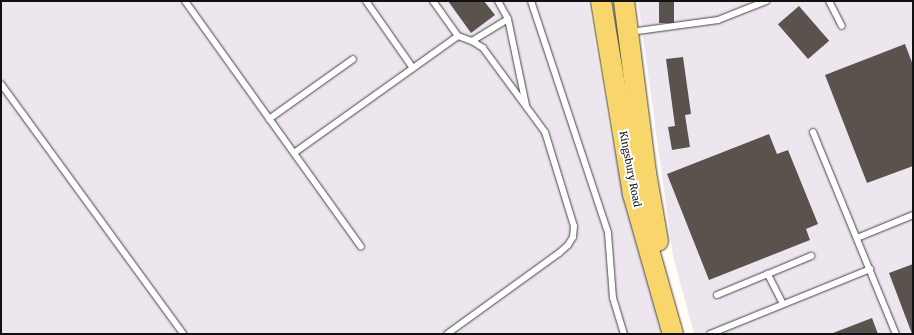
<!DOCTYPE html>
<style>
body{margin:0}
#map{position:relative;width:914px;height:335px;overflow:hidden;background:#fffdf5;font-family:Merriweather,serif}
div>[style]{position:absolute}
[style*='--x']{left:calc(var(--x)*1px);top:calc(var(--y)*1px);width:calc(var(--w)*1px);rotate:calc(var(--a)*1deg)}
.industrial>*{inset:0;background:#eee6ef}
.building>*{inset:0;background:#5a524d;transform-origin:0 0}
.roads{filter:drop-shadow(0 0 1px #444) drop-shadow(0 0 1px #444)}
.service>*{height:6px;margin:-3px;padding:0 3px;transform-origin:3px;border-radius:3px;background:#fff}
.primary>*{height:20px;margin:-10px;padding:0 10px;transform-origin:10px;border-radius:10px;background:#f9d66b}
span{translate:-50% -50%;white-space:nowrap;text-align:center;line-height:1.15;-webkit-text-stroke:4px #fff;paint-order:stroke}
.street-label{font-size:10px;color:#111}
.frame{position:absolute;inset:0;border:2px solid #111;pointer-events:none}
</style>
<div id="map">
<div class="industrial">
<div style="clip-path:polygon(1px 1px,588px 1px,611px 139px,664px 334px,1px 334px)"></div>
<div style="clip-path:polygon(638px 1px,913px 1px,913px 334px,694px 334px,673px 256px)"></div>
</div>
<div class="building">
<div style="clip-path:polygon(448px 1px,484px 1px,495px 15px,471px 33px)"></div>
<div style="left:659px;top:1px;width:15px;height:22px"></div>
<div style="left:799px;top:6px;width:46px;height:28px;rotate:49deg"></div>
<div style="clip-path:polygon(905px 44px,913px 65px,913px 166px,867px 183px,825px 75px)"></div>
<div style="clip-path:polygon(683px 57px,691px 114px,685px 115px,690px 147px,672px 150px,668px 127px,675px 126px,666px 59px)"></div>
<div style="clip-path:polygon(769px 134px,777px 154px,788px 150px,818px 224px,806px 229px,810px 240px,709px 280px,667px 174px)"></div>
<div style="clip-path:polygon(913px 264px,913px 334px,912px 334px,889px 273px)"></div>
<div style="clip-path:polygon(872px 318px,878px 334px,833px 334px,833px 333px)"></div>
</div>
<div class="roads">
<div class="service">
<div style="--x:185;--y:1;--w:302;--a:54.4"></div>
<div style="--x:366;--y:1;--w:82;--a:55"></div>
<div style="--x:433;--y:1;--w:43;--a:54.5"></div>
<div style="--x:458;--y:36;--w:15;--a:20"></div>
<div style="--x:472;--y:41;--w:13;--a:32"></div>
<div style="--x:483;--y:48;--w:104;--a:53.6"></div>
<div style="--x:545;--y:132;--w:98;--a:72.9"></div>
<div style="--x:574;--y:226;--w:11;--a:95"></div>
<div style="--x:573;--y:237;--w:9;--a:122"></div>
<div style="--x:568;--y:245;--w:12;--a:138"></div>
<div style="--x:559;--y:253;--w:138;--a:144.1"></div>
<div style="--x:531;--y:1;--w:244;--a:71.6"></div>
<div style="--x:608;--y:233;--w:65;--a:85.6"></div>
<div style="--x:613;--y:298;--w:38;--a:73"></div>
<div style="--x:829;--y:1;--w:28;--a:63"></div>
<div style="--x:508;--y:19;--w:88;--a:78.2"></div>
<div style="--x:630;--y:32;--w:89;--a:-7.8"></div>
<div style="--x:718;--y:20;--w:52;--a:-21.6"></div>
<div style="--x:472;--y:41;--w:42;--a:-31.4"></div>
<div style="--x:508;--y:19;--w:21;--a:-119"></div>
<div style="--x:1;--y:84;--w:309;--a:53.9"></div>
<div style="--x:269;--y:119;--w:103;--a:-35.5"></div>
<div style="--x:813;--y:132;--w:218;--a:67.7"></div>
<div style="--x:294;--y:153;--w:201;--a:-35.5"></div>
<div style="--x:857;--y:238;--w:61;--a:-22.3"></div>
<div style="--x:717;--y:295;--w:55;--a:-22.4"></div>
<div style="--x:783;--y:304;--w:34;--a:-117"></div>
<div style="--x:768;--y:274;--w:47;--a:-22.7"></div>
<div style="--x:710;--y:334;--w:173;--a:-22.1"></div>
</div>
<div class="primary">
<div style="--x:601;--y:1;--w:196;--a:80.6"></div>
<div style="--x:633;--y:194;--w:146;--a:74.1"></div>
<div style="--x:624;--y:1;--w:173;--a:82.7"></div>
<div style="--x:646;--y:173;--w:69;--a:80"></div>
</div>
</div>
<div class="street-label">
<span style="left:630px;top:169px;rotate:79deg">Kingsbury Road</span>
</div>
<div class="frame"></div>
</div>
